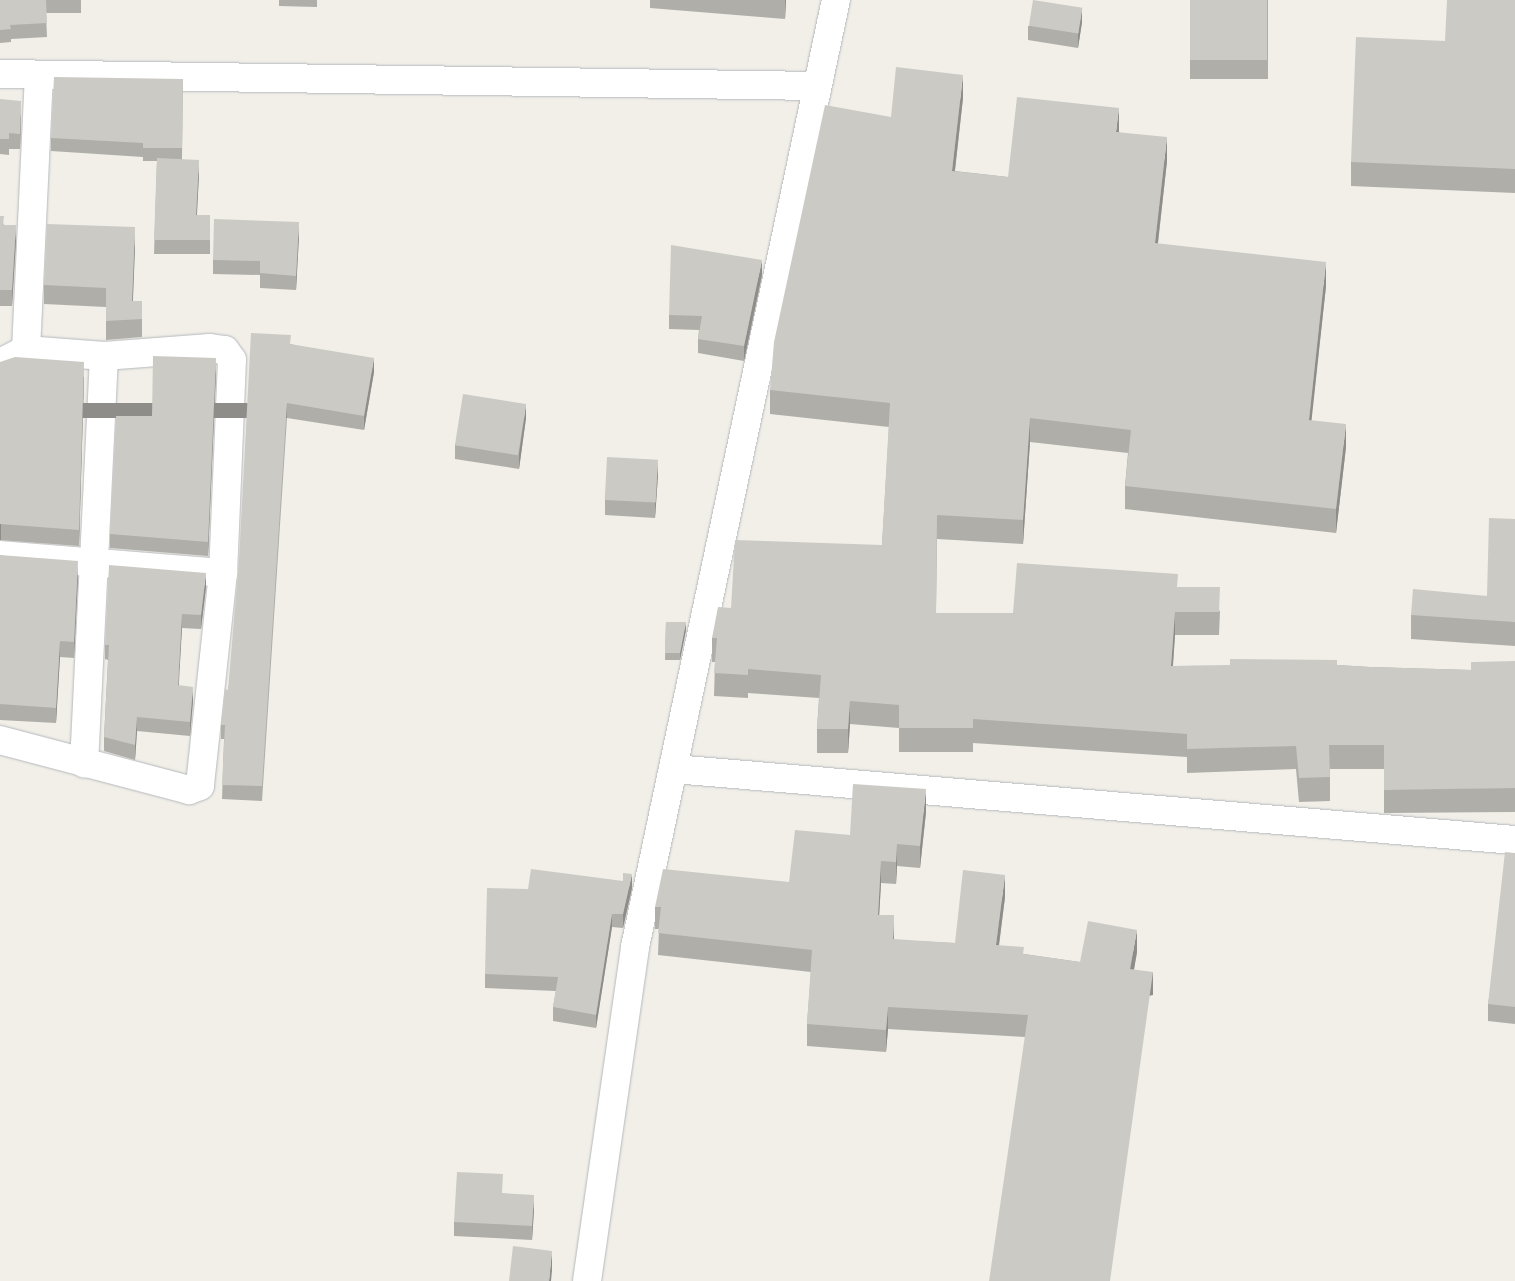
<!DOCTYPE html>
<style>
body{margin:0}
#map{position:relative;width:1515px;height:1281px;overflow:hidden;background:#f1efe8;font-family:"Public Sans",sans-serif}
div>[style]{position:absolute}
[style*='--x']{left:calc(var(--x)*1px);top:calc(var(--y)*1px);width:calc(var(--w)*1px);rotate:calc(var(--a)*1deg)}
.roads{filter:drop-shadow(0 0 1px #b5b8bc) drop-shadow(0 0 1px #b5b8bc)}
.street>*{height:28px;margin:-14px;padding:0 14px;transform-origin:14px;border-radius:14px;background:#fff}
.wall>*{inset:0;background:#afaea9;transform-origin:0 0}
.shaded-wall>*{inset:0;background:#8f8d8a;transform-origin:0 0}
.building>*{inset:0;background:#cccac5;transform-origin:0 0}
span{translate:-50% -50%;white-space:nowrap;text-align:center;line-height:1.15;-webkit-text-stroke:4.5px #fff;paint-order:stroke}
</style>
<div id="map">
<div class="roads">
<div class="street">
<div style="--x:0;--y:74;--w:817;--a:0.84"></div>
<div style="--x:26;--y:350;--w:78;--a:4.4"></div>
<div style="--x:104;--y:356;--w:408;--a:92.8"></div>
<div style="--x:104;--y:356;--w:106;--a:-4.3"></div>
<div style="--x:210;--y:348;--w:15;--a:8"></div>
<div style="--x:225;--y:350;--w:12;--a:55"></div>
<div style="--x:232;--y:360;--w:213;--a:92.4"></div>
<div style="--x:0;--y:363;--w:29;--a:-27"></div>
<div style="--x:26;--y:350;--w:273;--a:-87.3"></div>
<div style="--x:0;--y:555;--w:224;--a:4.6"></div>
<div style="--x:223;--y:573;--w:214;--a:96.2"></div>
<div style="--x:200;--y:786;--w:12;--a:160"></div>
<div style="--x:189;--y:790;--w:196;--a:-165.2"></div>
<div style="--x:674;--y:769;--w:844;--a:4.83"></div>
<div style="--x:587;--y:1281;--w:337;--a:-81.8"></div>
<div style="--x:635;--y:947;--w:968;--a:-78.02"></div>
</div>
</div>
<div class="wall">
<div style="clip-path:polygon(0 0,81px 0,81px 13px,46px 13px,47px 37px,11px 39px,11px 42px,0 43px)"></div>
<div style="clip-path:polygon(279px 0,317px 0,317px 7px,279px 6px)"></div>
<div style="clip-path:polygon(650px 0,786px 0,785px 19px,650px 8px)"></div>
<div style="left:1190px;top:0;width:78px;height:79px"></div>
<div style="clip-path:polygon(1515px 0,1515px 193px,1351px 186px,1351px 162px,1445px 41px)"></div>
<div style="clip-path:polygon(1082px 22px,1078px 48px,1028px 40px,1028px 26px)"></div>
<div style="clip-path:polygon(183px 79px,182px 159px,199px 174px,197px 215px,210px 215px,210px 254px,154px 254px,157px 161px,143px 161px,143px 157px,51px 151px,51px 138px)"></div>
<div style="clip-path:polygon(963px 98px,955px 171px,1008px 177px,1119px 132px,1167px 161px,1158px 244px,1326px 286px,1311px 420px,1346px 447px,1336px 533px,1125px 509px,1125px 486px,1128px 453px,1030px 442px,1023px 544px,937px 539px,936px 613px,1013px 613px,1178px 587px,1220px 611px,1219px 635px,1175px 635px,1173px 666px,1337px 665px,1370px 667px,1471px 670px,1515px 661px,1515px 812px,1384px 813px,1384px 769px,1330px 769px,1330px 801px,1299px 802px,1296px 769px,1187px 773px,1187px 757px,973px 743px,973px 752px,899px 752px,899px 728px,850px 724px,848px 753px,817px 753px,817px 729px,819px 698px,748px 693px,748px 698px,714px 696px,715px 662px,712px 662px,712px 638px,731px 608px,882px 545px,889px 427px,770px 414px,770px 390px,891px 117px)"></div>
<div style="clip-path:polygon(0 99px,21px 117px,20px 149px,9px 149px,9px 155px,0 154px)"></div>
<div style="clip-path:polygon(0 216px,4px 225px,16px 241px,12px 306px,0 306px)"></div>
<div style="clip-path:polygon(299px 236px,296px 290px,260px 288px,260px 275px,213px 274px,213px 260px)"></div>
<div style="clip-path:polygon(135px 246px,133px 301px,142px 301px,142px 337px,106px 340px,106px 307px,44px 304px,44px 285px)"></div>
<div style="clip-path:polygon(762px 275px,744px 361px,698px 353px,698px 339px,699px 330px,669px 329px,669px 315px)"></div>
<div style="clip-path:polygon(291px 344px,374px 372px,364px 430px,287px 418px,262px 801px,222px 799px,224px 739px,221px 739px,221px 725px,228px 690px)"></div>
<div style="clip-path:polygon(0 362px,84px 377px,79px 546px,0 540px)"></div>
<div style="clip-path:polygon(216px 372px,208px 556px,110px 548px,110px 534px,152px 416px)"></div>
<div style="clip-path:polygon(526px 418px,519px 469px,455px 459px,455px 445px)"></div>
<div style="clip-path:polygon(658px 475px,655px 518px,605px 515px,605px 500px)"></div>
<div style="clip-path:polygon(1515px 519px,1515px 646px,1411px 639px,1411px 615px,1487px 596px)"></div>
<div style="clip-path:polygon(0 555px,78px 577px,74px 658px,60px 657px,56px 723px,0 720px)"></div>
<div style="clip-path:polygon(206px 587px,201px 629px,182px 628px,178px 685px,193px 701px,190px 736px,137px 731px,135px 760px,104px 751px,104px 737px,108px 660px,105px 659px,105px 645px)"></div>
<div style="clip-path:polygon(666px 622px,686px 630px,680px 660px,665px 660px)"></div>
<div style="clip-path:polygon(926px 812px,920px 868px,897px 866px,896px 884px,881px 883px,879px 915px,894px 940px,955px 943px,1005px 897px,999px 946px,1024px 954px,1080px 962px,1137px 952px,1134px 970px,1153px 995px,1025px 1037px,888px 1029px,886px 1052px,807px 1046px,807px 1024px,811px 972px,658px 955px,659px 929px,655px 929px,655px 907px,789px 882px,850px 835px)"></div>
<div style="clip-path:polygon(1515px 853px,1515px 1024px,1488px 1021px,1488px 1004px)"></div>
<div style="clip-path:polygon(632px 888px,623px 928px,612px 927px,596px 1028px,553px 1021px,553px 1007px,556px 991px,485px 988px,485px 974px,528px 889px)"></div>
<div style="clip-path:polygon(503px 1193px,534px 1209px,532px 1240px,454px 1236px,454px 1222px)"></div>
</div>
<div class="shaded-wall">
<div style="clip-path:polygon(785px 0,786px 0,785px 19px)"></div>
<div style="clip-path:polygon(1082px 8px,1082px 22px,1078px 48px,1078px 34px)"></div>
<div style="clip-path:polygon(963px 75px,963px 98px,952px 195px,952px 171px)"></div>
<div style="clip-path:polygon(21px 101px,21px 117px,20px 149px,20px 134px)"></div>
<div style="clip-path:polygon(1119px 108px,1119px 132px,1116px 132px)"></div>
<div style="clip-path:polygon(1167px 137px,1167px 161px,1155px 267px,1155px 243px)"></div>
<div style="clip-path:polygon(199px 160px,199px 174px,196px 229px,196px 215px)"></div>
<div style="clip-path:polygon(299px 222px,299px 236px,296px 290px,296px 276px)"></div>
<div style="clip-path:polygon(16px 225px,16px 241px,12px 306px,12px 290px)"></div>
<div style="clip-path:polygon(135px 227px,135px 246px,132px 319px,132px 301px)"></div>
<div style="clip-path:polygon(762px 260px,762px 275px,744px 361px,744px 346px)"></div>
<div style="clip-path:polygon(1326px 262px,1326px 286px,1309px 444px,1309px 420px)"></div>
<div style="clip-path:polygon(216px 358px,216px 372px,208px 556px,208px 542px)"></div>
<div style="clip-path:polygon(374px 358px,374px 372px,364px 430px,364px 416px)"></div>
<div style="clip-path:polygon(84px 362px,84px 377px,79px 546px,79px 530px)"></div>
<div style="left:287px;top:403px;width:15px;height:384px;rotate:90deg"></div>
<div style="clip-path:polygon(526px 404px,526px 418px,519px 469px,519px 454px)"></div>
<div style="clip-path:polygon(1030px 418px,1030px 442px,1023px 544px,1023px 520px)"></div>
<div style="clip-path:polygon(1346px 424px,1346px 447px,1336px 533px,1336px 509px)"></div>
<div style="clip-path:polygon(658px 460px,658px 475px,655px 518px,655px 504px)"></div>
<div style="left:0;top:524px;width:1px;height:16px"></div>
<div style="clip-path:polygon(78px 561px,78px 577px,74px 658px,74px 642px)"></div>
<div style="clip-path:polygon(206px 573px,206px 587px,201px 629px,201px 615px)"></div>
<div style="clip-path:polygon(1175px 612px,1175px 635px,1171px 690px,1171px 666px)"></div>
<div style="clip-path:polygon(182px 614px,182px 628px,178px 699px,178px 685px)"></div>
<div style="clip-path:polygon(686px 622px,686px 630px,680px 660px,680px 653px)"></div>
<div style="clip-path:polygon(60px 641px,60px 657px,56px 723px,56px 708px)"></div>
<div style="clip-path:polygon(193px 687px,193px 701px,190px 736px,190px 722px)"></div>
<div style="clip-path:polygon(850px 701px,850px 724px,848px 753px,848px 729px)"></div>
<div style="clip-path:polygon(137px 717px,137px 731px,135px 760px,135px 745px)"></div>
<div style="clip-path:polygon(926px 789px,926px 812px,920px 868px,920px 846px)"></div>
<div style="clip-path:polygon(897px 844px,897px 866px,896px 884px,896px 862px)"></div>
<div style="clip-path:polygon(881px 861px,881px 883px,878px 937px,878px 915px)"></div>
<div style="clip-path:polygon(632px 874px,632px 888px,623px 928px,623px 914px)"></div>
<div style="clip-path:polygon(1005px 875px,1005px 897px,996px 967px,996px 945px)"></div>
<div style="clip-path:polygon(612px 914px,612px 927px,596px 1028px,596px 1015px)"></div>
<div style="clip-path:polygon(894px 915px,894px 938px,893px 962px,893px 939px)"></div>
<div style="clip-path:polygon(1137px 930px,1137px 952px,1130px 991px,1130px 969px)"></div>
<div style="left:1153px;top:972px;width:23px;height:312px;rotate:90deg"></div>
<div style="clip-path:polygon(888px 1007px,888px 1029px,886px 1052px,886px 1030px)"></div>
<div style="clip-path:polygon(534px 1195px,534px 1209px,532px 1240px,532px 1226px)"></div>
<div style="clip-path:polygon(552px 1251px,552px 1270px,551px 1281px,549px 1281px)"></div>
</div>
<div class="building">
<div style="clip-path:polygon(0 0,46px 0,47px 23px,10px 25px,11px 29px,0 30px)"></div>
<div style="left:1033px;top:0;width:50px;height:26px;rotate:9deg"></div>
<div style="left:1190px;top:0;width:77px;height:60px"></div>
<div style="clip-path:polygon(1447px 0,1515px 0,1515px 169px,1351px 162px,1356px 37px,1445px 41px)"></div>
<div style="clip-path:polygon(896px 67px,963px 75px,952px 171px,1008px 177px,1017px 97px,1119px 108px,1116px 132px,1167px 137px,1155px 243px,1326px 262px,1309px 420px,1346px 424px,1336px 509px,1125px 486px,1131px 430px,1030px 418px,1023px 520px,937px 515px,936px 613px,1013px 613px,1017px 563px,1178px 574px,1177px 587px,1220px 587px,1219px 612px,1175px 612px,1171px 666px,1230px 665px,1230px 659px,1337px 660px,1337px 665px,1370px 667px,1471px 670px,1471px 662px,1515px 661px,1515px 788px,1384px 790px,1384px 745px,1329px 745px,1330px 777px,1299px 778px,1296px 746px,1187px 749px,1187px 734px,973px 719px,973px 728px,899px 728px,899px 705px,850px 701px,848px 729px,817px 729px,821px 675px,748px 669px,748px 675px,714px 673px,717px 638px,712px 638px,718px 607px,731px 608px,735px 540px,882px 545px,890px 403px,770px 390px,774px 342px,825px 105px,891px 117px)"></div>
<div style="clip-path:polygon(54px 77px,183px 79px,182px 148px,143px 148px,143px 143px,51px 138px)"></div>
<div style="clip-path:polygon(0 99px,21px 101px,20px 134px,9px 133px,9px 139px,0 139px)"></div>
<div style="clip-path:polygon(157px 158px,199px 160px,196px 215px,210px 215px,210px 240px,154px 240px)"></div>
<div style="clip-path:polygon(0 216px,4px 216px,3px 225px,16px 225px,12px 290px,0 290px)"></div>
<div style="clip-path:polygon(214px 219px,299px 222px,296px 276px,260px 273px,260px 261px,213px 260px)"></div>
<div style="clip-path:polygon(47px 224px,135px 227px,132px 301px,142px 301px,142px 319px,106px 321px,106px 288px,44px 285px)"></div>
<div style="clip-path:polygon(671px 245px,762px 260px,744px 346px,698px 339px,702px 316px,669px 315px)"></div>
<div style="clip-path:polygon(251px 333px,291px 335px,290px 344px,374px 358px,364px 416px,287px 403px,262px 786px,222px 785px,225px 725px,221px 725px,225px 689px,228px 690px,239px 560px)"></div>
<div style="clip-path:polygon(153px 356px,216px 358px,208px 542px,110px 534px,116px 416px,152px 416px)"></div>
<div style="clip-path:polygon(15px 357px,84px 362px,79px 530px,0 524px,0 362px)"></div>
<div style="left:463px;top:394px;width:64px;height:52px;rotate:9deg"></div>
<div style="left:607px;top:457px;width:51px;height:43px;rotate:3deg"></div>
<div style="clip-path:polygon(1489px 518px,1515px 519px,1515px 622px,1411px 615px,1413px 589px,1487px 596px)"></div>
<div style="clip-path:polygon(0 555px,78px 561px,74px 642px,60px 641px,56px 708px,0 704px)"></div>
<div style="clip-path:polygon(109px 565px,206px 573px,201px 615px,182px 614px,178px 685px,193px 687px,190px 722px,137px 717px,135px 745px,104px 737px,109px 645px,105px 645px)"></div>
<div style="clip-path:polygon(666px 622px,686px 622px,680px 653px,665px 653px)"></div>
<div style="clip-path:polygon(853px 784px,926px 789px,920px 846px,897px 844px,896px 862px,881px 861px,878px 915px,894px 915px,893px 939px,955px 943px,963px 870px,1005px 875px,996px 945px,1024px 947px,1023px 954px,1080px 962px,1088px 921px,1137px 930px,1130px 969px,1153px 972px,1110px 1281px,989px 1281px,1028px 1015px,888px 1007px,886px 1030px,807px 1024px,812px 950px,658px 933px,661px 907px,655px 907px,663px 869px,789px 882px,795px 830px,850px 835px)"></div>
<div style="clip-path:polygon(1505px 852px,1515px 853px,1515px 1007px,1488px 1004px)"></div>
<div style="clip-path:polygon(531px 869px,623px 881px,623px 873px,632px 874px,623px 914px,612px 914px,596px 1015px,553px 1007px,558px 977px,485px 974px,487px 888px,528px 889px)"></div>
<div style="clip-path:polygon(457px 1172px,503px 1174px,502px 1193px,534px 1195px,532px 1226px,454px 1222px)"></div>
<div style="clip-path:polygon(513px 1246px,552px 1251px,549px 1281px,509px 1281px)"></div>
</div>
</div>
